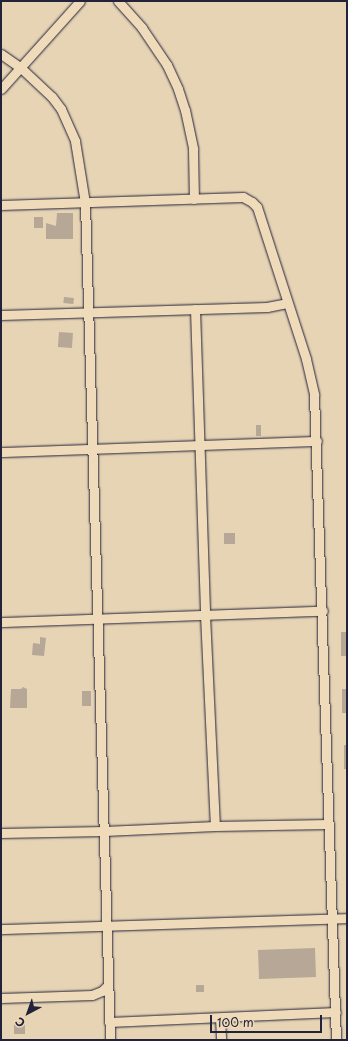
<!DOCTYPE html>
<meta charset="utf-8">
<style>
body{margin:0}
#map{position:relative;width:348px;height:1041px;overflow:hidden;background:#e7d4b4;font-family:"Playpen Sans",sans-serif}
div>[style]{position:absolute}
[style*='--x']{left:calc(var(--x)*1px);top:calc(var(--y)*1px);width:calc(var(--w)*1px);rotate:calc(var(--a)*1deg)}
.building>*{inset:0;background:#b6a796;transform-origin:0 0}
.roads{filter:drop-shadow(0 0 1px #22223b) drop-shadow(0 0 1px #22223b)}
.street>*{height:9px;margin:-4.5px;padding:0 4.5px;transform-origin:4.5px;border-radius:4.5px;background:#efdbb9}
span{translate:-50% -50%;white-space:nowrap;text-align:center;line-height:1.15;-webkit-text-stroke:3.5px #efdbb9;paint-order:stroke}
.frame{position:absolute;inset:0;border:2px solid #22223b;pointer-events:none}
.north{position:absolute;left:8px;top:993px;width:40px;height:40px;-webkit-text-stroke:3px #efdbb9;paint-order:stroke;rotate:221deg;font-size:11px;font-weight:700;line-height:16px;text-align:center;color:#22223b}
.north::after{content:'';display:block;margin:auto;width:14px;height:18px;background:#22223b;clip-path:polygon(50% 0,100% 100%,50% 72%,0 100%)}
.scale{position:absolute;left:210px;top:1015px;width:112px;height:18px;box-sizing:border-box;border:2px solid #22223b;border-top:0;padding-left:5px;font-size:12px;line-height:14px;white-space:nowrap;color:#22223b;-webkit-text-stroke:3px #efdbb9;paint-order:stroke}
</style>
<div id="map">
<div class="building">
<div style="clip-path:polygon(57px 213px,73px 213px,73px 239px,46px 239px,46px 223px,56px 226px)"></div>
<div style="left:34px;top:217px;width:9px;height:11px"></div>
<div style="left:64px;top:297px;width:10px;height:6px;rotate:6deg"></div>
<div style="left:59px;top:332px;width:14px;height:15px;rotate:4deg"></div>
<div style="left:256px;top:425px;width:5px;height:11px"></div>
<div style="left:224px;top:533px;width:11px;height:11px"></div>
<div style="left:341px;top:632px;width:6px;height:24px"></div>
<div style="clip-path:polygon(40px 637px,46px 638px,44px 656px,32px 655px,33px 643px,40px 644px)"></div>
<div style="clip-path:polygon(23px 687px,27px 689px,27px 708px,10px 708px,11px 689px,21px 689px)"></div>
<div style="left:342px;top:689px;width:5px;height:24px"></div>
<div style="left:82px;top:691px;width:9px;height:15px"></div>
<div style="left:344px;top:745px;width:3px;height:24px"></div>
<div style="left:315px;top:948px;width:29px;height:57px;rotate:88deg"></div>
<div style="left:196px;top:985px;width:8px;height:7px"></div>
<div style="left:14px;top:1022px;width:11px;height:12px"></div>
</div>
<div class="roads">
<div class="street">
<div style="--x:118;--y:1;--w:36;--a:48"></div>
<div style="--x:142;--y:28;--w:45;--a:56"></div>
<div style="--x:167;--y:65;--w:26;--a:65"></div>
<div style="--x:178;--y:89;--w:22;--a:72"></div>
<div style="--x:185;--y:110;--w:40;--a:78"></div>
<div style="--x:193;--y:149;--w:50;--a:88.9"></div>
<div style="--x:1;--y:54;--w:24;--a:35"></div>
<div style="--x:21;--y:68;--w:42;--a:43.1"></div>
<div style="--x:52;--y:97;--w:15;--a:53"></div>
<div style="--x:61;--y:109;--w:35;--a:66"></div>
<div style="--x:75;--y:141;--w:63;--a:80.8"></div>
<div style="--x:85;--y:203;--w:837;--a:88.29"></div>
<div style="--x:1;--y:89;--w:118;--a:-48.1"></div>
<div style="--x:1;--y:205;--w:242;--a:-1.9"></div>
<div style="--x:243;--y:197;--w:10;--a:29"></div>
<div style="--x:252;--y:202;--w:7;--a:45"></div>
<div style="--x:257;--y:207;--w:160;--a:72.1"></div>
<div style="--x:306;--y:359;--w:37;--a:77"></div>
<div style="--x:314;--y:395;--w:645;--a:88.05"></div>
<div style="--x:195;--y:309;--w:306;--a:88.1"></div>
<div style="--x:205;--y:615;--w:211;--a:87.3"></div>
<div style="--x:1;--y:315;--w:266;--a:-1.7"></div>
<div style="--x:267;--y:307;--w:20;--a:-11"></div>
<div style="--x:1;--y:452;--w:316;--a:-2"></div>
<div style="--x:1;--y:622;--w:322;--a:-2"></div>
<div style="--x:1;--y:833;--w:103;--a:-1.1"></div>
<div style="--x:104;--y:831;--w:111;--a:-2.6"></div>
<div style="--x:215;--y:826;--w:113;--a:-1"></div>
<div style="--x:1;--y:929;--w:346;--a:-1.8"></div>
<div style="--x:1;--y:998;--w:91;--a:-1.9"></div>
<div style="--x:92;--y:995;--w:11;--a:-22"></div>
<div style="--x:102;--y:991;--w:8;--a:-45"></div>
<div style="--x:220;--y:1018;--w:22;--a:87"></div>
<div style="--x:109;--y:1022;--w:227;--a:-2.5"></div>
</div>
</div>
<div class="frame"></div>
<div class="north">С</div>
<div class="scale">100 m</div>
</div>
